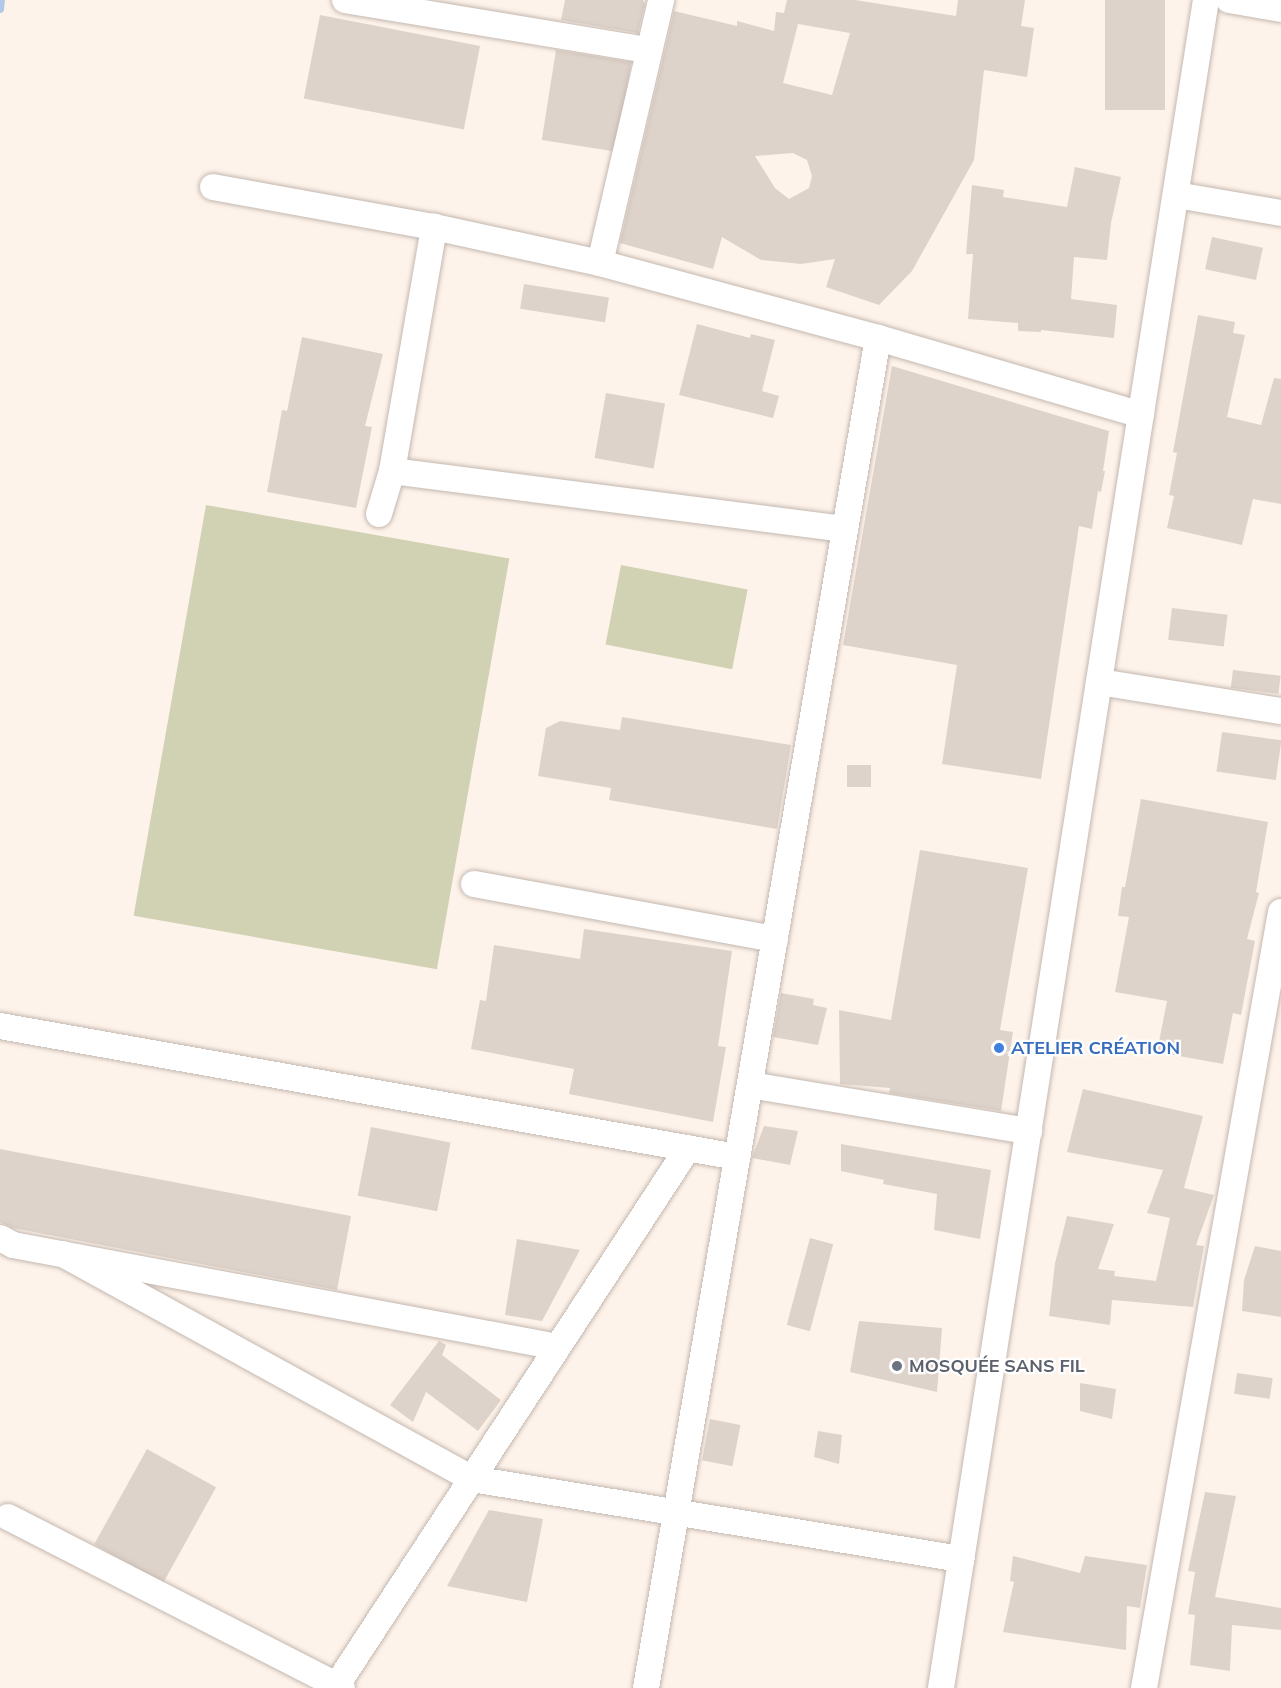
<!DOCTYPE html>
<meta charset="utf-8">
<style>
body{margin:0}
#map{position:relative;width:1281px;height:1688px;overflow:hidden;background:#fef3ea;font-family:Mulish,sans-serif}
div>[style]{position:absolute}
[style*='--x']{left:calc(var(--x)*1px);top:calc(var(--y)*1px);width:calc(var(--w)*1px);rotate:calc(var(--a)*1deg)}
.green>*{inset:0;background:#d0d2b3;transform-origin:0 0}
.stream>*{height:8px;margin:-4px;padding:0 4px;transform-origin:4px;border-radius:4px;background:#b1c9e6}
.building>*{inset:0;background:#ded3ca;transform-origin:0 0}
.roads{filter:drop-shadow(0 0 2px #c3b8b0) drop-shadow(0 0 2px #c3b8b0)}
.minor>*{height:26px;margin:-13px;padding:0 13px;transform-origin:13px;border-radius:13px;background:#fff}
.dots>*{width:16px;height:16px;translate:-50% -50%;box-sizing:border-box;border:3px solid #fff;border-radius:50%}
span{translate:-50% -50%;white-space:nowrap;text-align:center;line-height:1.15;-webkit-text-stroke:4.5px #fff;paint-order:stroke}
.shop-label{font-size:18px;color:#366cbe;font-weight:700}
.left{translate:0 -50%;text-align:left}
.worship-label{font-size:18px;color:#5b616d;font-weight:700}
</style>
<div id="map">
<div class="green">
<div style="left:206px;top:505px;width:308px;height:417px;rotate:10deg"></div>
<div style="left:621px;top:565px;width:129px;height:81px;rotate:11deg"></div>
</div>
<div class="stream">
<div style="--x:0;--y:9;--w:9;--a:-84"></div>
</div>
<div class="building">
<div style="clip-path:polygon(565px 0,643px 0,645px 4px,638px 33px,561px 20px)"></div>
<div style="clip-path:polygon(evenodd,787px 0,855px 0,956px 16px,958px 0,1025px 0,1021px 26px,1034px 28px,1027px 77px,984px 70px,974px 160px,912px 271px,879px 305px,826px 287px,835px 259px,801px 264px,761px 260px,722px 237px,713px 269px,620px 243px,674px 11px,737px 26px,737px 21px,774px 31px,776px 12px,784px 13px,787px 0,798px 24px,850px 33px,832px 95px,783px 83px,798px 24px,787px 0,793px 153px,807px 160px,812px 176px,809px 188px,789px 199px,775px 188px,755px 156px,793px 153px)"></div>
<div style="left:1105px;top:0;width:60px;height:110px"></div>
<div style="left:320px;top:15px;width:163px;height:85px;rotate:11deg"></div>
<div style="left:556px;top:50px;width:76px;height:91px;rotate:9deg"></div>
<div style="clip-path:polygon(1075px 167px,1121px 177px,1111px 223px,1107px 260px,1074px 257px,1071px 299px,1117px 305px,1114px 338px,1041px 330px,1041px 332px,1018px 331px,1018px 323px,968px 319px,973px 254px,966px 254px,972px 185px,1004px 190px,1003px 197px,1067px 207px)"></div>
<div style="left:1212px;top:237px;width:52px;height:33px;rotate:12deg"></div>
<div style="left:524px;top:284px;width:86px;height:25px;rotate:9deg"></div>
<div style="clip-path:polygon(1198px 315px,1235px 322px,1233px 333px,1245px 335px,1227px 417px,1261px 425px,1274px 378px,1281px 379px,1281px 504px,1253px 499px,1242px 545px,1167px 528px,1174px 496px,1169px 495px,1177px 453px,1173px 452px)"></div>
<div style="clip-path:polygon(697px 324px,750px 338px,751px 334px,775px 340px,762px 391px,779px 396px,773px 418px,679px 395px)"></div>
<div style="clip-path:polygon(302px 337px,383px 354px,365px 426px,372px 427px,356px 508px,267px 492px,282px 410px,287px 411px)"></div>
<div style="clip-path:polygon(892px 366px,1109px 431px,1103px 471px,1105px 471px,1101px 492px,1098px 491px,1092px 529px,1079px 526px,1041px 779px,942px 764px,957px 665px,843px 645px)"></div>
<div style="left:606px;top:393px;width:60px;height:66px;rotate:10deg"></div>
<div style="left:1172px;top:608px;width:56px;height:32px;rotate:7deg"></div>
<div style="left:1233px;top:670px;width:48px;height:18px;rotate:7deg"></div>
<div style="clip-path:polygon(622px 717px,791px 745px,777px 829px,609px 800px,611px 788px,538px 776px,546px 728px,560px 721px,620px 730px)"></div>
<div style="left:1222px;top:732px;width:60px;height:40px;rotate:8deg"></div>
<div style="left:847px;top:765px;width:24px;height:22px"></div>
<div style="clip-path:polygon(1141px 799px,1268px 822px,1256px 892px,1259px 893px,1247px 939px,1255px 941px,1241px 1015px,1233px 1013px,1223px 1064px,1157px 1052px,1167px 1001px,1115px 992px,1129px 917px,1118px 916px,1122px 887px,1125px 887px)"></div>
<div style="clip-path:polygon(920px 850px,1028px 868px,1000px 1030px,1013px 1032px,1001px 1111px,889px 1093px,890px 1088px,840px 1084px,839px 1010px,891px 1020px)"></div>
<div style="clip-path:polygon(584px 929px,732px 951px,718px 1046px,726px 1047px,713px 1122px,569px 1094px,574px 1069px,471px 1049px,480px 1000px,486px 1001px,494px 945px,580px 959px)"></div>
<div style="clip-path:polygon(781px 993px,814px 999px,813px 1005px,827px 1008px,818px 1045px,773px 1037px)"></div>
<div style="clip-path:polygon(1083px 1089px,1203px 1116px,1184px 1188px,1214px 1195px,1196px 1245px,1204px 1246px,1193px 1307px,1112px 1300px,1110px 1325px,1049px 1316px,1055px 1263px,1067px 1216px,1114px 1224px,1098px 1269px,1115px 1271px,1114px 1276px,1156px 1281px,1170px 1218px,1147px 1213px,1163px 1170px,1067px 1152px)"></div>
<div style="clip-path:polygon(764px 1126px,798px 1131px,790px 1165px,752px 1158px)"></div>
<div style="left:371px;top:1127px;width:81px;height:70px;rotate:11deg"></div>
<div style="clip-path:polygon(841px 1144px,991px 1170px,980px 1239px,934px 1230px,937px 1194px,883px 1184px,884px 1180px,841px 1171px)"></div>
<div style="clip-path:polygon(0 1149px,351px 1216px,337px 1290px,13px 1228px,0 1222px)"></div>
<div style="left:810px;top:1238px;width:24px;height:90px;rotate:15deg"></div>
<div style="clip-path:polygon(517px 1239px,580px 1250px,542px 1321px,505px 1315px)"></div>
<div style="clip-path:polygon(1255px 1246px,1281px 1251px,1281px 1317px,1242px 1311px,1244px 1280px)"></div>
<div style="clip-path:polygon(859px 1321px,942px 1328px,937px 1392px,850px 1372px)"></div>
<div style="clip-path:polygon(439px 1341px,446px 1345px,442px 1355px,501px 1400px,478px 1431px,426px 1392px,413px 1422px,390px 1405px)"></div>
<div style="left:1237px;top:1373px;width:36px;height:21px;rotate:8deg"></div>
<div style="clip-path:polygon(1080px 1383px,1116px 1389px,1112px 1419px,1080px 1411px)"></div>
<div style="left:710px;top:1419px;width:31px;height:42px;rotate:11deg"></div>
<div style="clip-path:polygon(818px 1431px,842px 1435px,839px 1464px,814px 1457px)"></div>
<div style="left:147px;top:1449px;width:79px;height:109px;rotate:29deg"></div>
<div style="clip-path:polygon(1205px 1492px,1236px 1496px,1215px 1597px,1281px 1608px,1281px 1630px,1232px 1625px,1230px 1671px,1190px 1665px,1195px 1615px,1188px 1614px,1195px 1572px,1188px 1571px)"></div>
<div style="clip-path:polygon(489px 1510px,543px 1519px,527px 1602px,447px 1586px)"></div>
<div style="clip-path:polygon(1013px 1556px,1080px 1573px,1085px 1556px,1147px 1565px,1140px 1608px,1127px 1606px,1126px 1650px,1003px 1632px,1014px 1582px,1010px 1581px)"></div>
</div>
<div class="roads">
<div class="minor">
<div style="--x:345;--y:0;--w:307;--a:9.4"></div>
<div style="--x:1229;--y:0;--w:53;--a:9.8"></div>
<div style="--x:213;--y:187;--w:225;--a:10.3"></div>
<div style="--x:434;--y:227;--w:170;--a:12.2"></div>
<div style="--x:600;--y:263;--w:288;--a:15.1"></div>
<div style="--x:878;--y:338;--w:274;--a:16.3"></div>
<div style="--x:1176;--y:195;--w:107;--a:9.7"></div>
<div style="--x:600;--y:263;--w:270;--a:-76.9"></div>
<div style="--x:392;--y:471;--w:457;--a:7.3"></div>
<div style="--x:379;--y:514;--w:45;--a:-73.2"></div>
<div style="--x:392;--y:471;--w:248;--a:-80.2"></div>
<div style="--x:1099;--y:682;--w:184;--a:9.1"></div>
<div style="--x:474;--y:884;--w:306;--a:10.4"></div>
<div style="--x:0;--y:1026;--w:749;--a:10.08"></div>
<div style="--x:750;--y:1085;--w:283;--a:9.4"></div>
<div style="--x:0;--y:1238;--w:15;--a:28"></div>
<div style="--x:13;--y:1245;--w:554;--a:10.6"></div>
<div style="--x:63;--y:1254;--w:467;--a:28.8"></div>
<div style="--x:472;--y:1479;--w:496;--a:9.3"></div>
<div style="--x:8;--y:1517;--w:375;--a:27.1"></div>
<div style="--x:335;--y:1688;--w:645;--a:-56.83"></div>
<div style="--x:646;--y:1688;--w:1370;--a:-80.25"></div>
<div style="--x:941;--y:1688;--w:1709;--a:-81.08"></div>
<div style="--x:1144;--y:1688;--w:788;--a:-79.99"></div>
</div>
</div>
<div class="dots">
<div style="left:999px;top:1048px;background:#3f7fe0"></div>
<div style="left:897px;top:1366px;background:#6b7280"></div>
</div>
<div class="shop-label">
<span class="left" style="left:1011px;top:1048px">ATELIER CRÉATION</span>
</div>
<div class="worship-label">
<span class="left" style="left:909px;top:1366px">MOSQUÉE SANS FIL</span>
</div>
</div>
